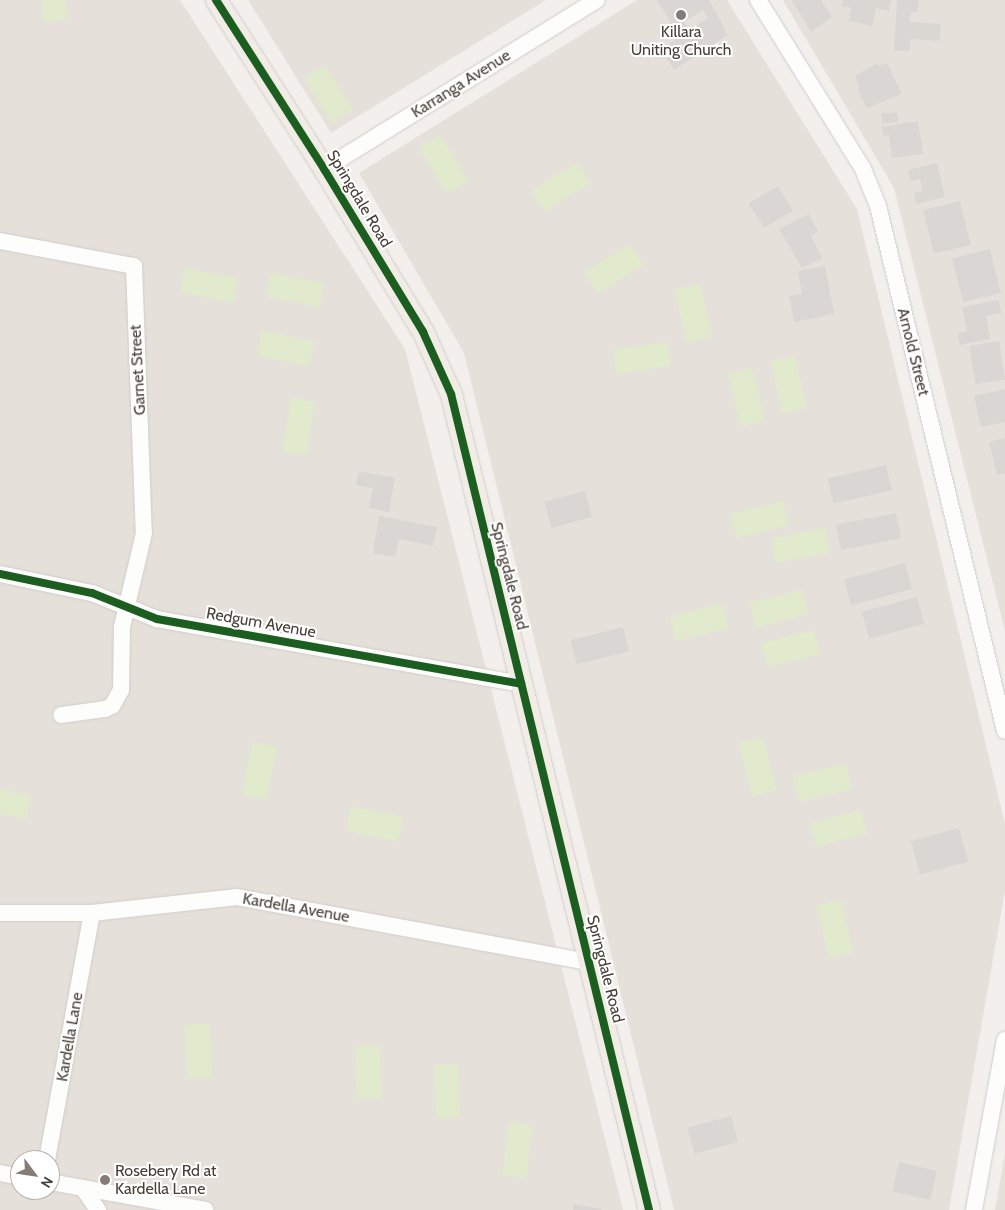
<!DOCTYPE html>
<style>
body{margin:0}
#map{position:relative;width:1005px;height:1210px;overflow:hidden;background:#f2efec;font-family:Cabin,sans-serif}
div>[style]{position:absolute}
[style*='--x']{left:calc(var(--x)*1px);top:calc(var(--y)*1px);width:calc(var(--w)*1px);rotate:calc(var(--a)*1deg)}
.residential>*{inset:0;background:#e5e0da}
.green>*{inset:0;background:#e2eace;transform-origin:0 0}
.building>*{inset:0;background:#dad6d3;transform-origin:0 0}
.roads{filter:drop-shadow(0 0 1px #d0cdc9) drop-shadow(0 0 1px #d0cdc9)}
.minor>*{height:16px;margin:-8px;padding:0 8px;transform-origin:8px;border-radius:8px;background:#fdfdfc}
.major>*{height:21px;margin:-10.5px;padding:0 10.5px;transform-origin:10.5px;border-radius:10.5px;background:#f1ece5}
.cycleway>*{height:8px;margin:-4px;padding:0 4px;transform-origin:4px;border-radius:4px;background:#1b5e20}
.dots>*{width:14px;height:14px;translate:-50% -50%;box-sizing:border-box;border:2px solid #fff;border-radius:50%}
span{translate:-50% -50%;white-space:nowrap;text-align:center;line-height:1.15;-webkit-text-stroke:4px #fff;paint-order:stroke}
.poi-label{font-size:16px;color:#484038}
.left{translate:0 -50%;text-align:left}
.street-label{font-size:16px;color:#484038}
.north{position:absolute;left:10px;top:1150px;width:50px;height:50px;box-sizing:border-box;background:#fff;border:1px solid #b6b3af;border-radius:50%;rotate:121deg;font-size:14px;font-weight:700;line-height:20px;text-align:center;color:#484038}
.north::after{content:'';display:block;margin:auto;width:18px;height:22px;background:#847d77;clip-path:polygon(50% 0,100% 100%,50% 72%,0 100%)}
</style>
<div id="map">
<div class="residential">
<div style="clip-path:polygon(evenodd,0 0,180px 0,405px 349px,623px 1210px,0 1210px,0 0,20px 1160px,50px 1160px,50px 1190px,20px 1190px,20px 1160px)"></div>
<div style="clip-path:polygon(248px 0,546px 0,331px 133px)"></div>
<div style="clip-path:polygon(637px 0,727px 0,857px 209px,1005px 824px,1005px 891px,949px 1210px,674px 1210px,464px 353px,359px 173px)"></div>
<div style="clip-path:polygon(783px 0,1005px 0,1005px 631px,894px 188px)"></div>
<div style="clip-path:polygon(1005px 1153px,1005px 1210px,995px 1210px)"></div>
</div>
<div class="green">
<div style="clip-path:polygon(41px 0,65px 0,68px 19px,44px 22px)"></div>
<div style="left:325px;top:65px;width:53px;height:25px;rotate:58deg"></div>
<div style="left:440px;top:135px;width:54px;height:25px;rotate:58deg"></div>
<div style="left:577px;top:162px;width:25px;height:54px;rotate:58deg"></div>
<div style="left:630px;top:244px;width:25px;height:54px;rotate:58deg"></div>
<div style="left:185px;top:268px;width:54px;height:25px;rotate:11deg"></div>
<div style="left:271px;top:273px;width:54px;height:24px;rotate:11deg"></div>
<div style="left:700px;top:284px;width:54px;height:26px;rotate:77deg"></div>
<div style="left:262px;top:331px;width:53px;height:25px;rotate:11deg"></div>
<div style="left:667px;top:342px;width:24px;height:55px;rotate:81deg"></div>
<div style="left:795px;top:356px;width:53px;height:25px;rotate:77deg"></div>
<div style="left:752px;top:368px;width:54px;height:25px;rotate:76deg"></div>
<div style="left:291px;top:398px;width:24px;height:54px;rotate:9deg"></div>
<div style="left:783px;top:501px;width:25px;height:54px;rotate:76deg"></div>
<div style="left:825px;top:528px;width:25px;height:55px;rotate:79deg"></div>
<div style="left:802px;top:590px;width:25px;height:54px;rotate:76deg"></div>
<div style="left:722px;top:604px;width:25px;height:54px;rotate:76deg"></div>
<div style="left:814px;top:630px;width:25px;height:54px;rotate:76deg"></div>
<div style="left:763px;top:737px;width:55px;height:25px;rotate:76deg"></div>
<div style="left:253px;top:742px;width:25px;height:54px;rotate:12deg"></div>
<div style="left:846px;top:764px;width:26px;height:55px;rotate:77deg"></div>
<div style="clip-path:polygon(0 789px,31px 795px,26px 819px,0 814px)"></div>
<div style="left:351px;top:806px;width:53px;height:25px;rotate:12deg"></div>
<div style="left:861px;top:810px;width:24px;height:53px;rotate:75deg"></div>
<div style="left:841px;top:900px;width:54px;height:25px;rotate:77deg"></div>
<div style="left:210px;top:1024px;width:54px;height:25px;rotate:88deg"></div>
<div style="left:380px;top:1045px;width:53px;height:25px;rotate:88deg"></div>
<div style="left:458px;top:1064px;width:54px;height:24px;rotate:88deg"></div>
<div style="left:509px;top:1122px;width:24px;height:54px;rotate:7deg"></div>
</div>
<div class="building">
<div style="clip-path:polygon(657px 0,709px 0,728px 35px,674px 70px,661px 49px,708px 18px,703px 10px,684px 22px,688px 28px,678px 34px)"></div>
<div style="clip-path:polygon(792px 0,821px 0,832px 17px,811px 32px)"></div>
<div style="clip-path:polygon(843px 0,891px 0,889px 11px,876px 8px,872px 26px,849px 21px,851px 8px,841px 6px)"></div>
<div style="clip-path:polygon(897px 0,919px 0,918px 12px,911px 12px,910px 22px,941px 24px,940px 41px,910px 39px,909px 51px,894px 50px)"></div>
<div style="clip-path:polygon(878px 63px,879px 66px,887px 63px,902px 94px,867px 108px,857px 89px,859px 88px,855px 76px)"></div>
<div style="left:897px;top:112px;width:10px;height:16px;rotate:84deg"></div>
<div style="clip-path:polygon(918px 121px,923px 154px,892px 158px,889px 135px,883px 136px,882px 127px)"></div>
<div style="clip-path:polygon(937px 163px,945px 197px,916px 204px,914px 193px,922px 191px,920px 179px,911px 181px,908px 170px)"></div>
<div style="left:778px;top:186px;width:29px;height:34px;rotate:59deg"></div>
<div style="left:960px;top:201px;width:45px;height:38px;rotate:76deg"></div>
<div style="clip-path:polygon(809px 214px,818px 232px,811px 236px,822px 258px,802px 268px,779px 229px)"></div>
<div style="left:990px;top:249px;width:45px;height:39px;rotate:76deg"></div>
<div style="clip-path:polygon(825px 266px,834px 314px,794px 322px,789px 296px,802px 294px,798px 271px)"></div>
<div style="clip-path:polygon(999px 300px,1001px 313px,986px 316px,990px 339px,960px 345px,958px 333px,967px 332px,962px 307px)"></div>
<div style="left:999px;top:341px;width:39px;height:30px;rotate:81deg"></div>
<div style="clip-path:polygon(1005px 389px,1005px 422px,981px 427px,974px 396px)"></div>
<div style="clip-path:polygon(1005px 438px,1005px 473px,997px 475px,989px 442px)"></div>
<div style="left:886px;top:465px;width:26px;height:60px;rotate:77deg"></div>
<div style="clip-path:polygon(359px 471px,395px 478px,389px 512px,369px 508px,373px 488px,356px 485px)"></div>
<div style="left:585px;top:491px;width:27px;height:42px;rotate:75deg"></div>
<div style="left:896px;top:513px;width:26px;height:61px;rotate:79deg"></div>
<div style="clip-path:polygon(379px 516px,437px 527px,433px 546px,399px 539px,395px 557px,373px 553px)"></div>
<div style="left:905px;top:563px;width:27px;height:63px;rotate:75deg"></div>
<div style="left:917px;top:597px;width:28px;height:57px;rotate:75deg"></div>
<div style="left:623px;top:627px;width:25px;height:54px;rotate:76deg"></div>
<div style="left:959px;top:828px;width:35px;height:50px;rotate:75deg"></div>
<div style="left:731px;top:1116px;width:27px;height:45px;rotate:75deg"></div>
<div style="left:899px;top:1162px;width:39px;height:30px;rotate:13deg"></div>
<div style="clip-path:polygon(574px 1204px,602px 1209px,602px 1210px,573px 1210px)"></div>
</div>
<div class="roads">
<div class="minor">
<div style="--x:758;--y:0;--w:199;--a:58.1"></div>
<div style="--x:863;--y:169;--w:40;--a:68"></div>
<div style="--x:878;--y:206;--w:540;--a:76.4"></div>
<div style="--x:324;--y:169;--w:321;--a:-31.8"></div>
<div style="--x:0;--y:241;--w:136;--a:10.6"></div>
<div style="--x:134;--y:266;--w:267;--a:87.9"></div>
<div style="--x:144;--y:533;--w:97;--a:103.2"></div>
<div style="--x:122;--y:627;--w:63;--a:90.9"></div>
<div style="--x:121;--y:690;--w:18;--a:119"></div>
<div style="--x:112;--y:706;--w:8;--a:157"></div>
<div style="--x:105;--y:709;--w:44;--a:172.2"></div>
<div style="--x:0;--y:574;--w:94;--a:11.7"></div>
<div style="--x:92;--y:593;--w:70;--a:21.8"></div>
<div style="--x:157;--y:619;--w:370;--a:10.1"></div>
<div style="--x:0;--y:913;--w:92;--a:0"></div>
<div style="--x:92;--y:913;--w:146;--a:-6.3"></div>
<div style="--x:237;--y:897;--w:358;--a:10.5"></div>
<div style="--x:47;--y:1160;--w:251;--a:-79.7"></div>
<div style="--x:0;--y:1173;--w:20;--a:11"></div>
<div style="--x:50;--y:1182;--w:158;--a:10.2"></div>
<div style="--x:83;--y:1188;--w:27;--a:56"></div>
<div style="--x:974;--y:1210;--w:173;--a:-79.7"></div>
</div>
<div class="major">
<div style="--x:216;--y:0;--w:201;--a:57.4"></div>
<div style="--x:324;--y:169;--w:191;--a:58.7"></div>
<div style="--x:423;--y:332;--w:68;--a:65.7"></div>
<div style="--x:451;--y:394;--w:840;--a:76.36"></div>
</div>
</div>
<div class="cycleway">
<div style="--x:216;--y:0;--w:201;--a:57.4"></div>
<div style="--x:324;--y:169;--w:191;--a:58.7"></div>
<div style="--x:423;--y:332;--w:68;--a:65.7"></div>
<div style="--x:451;--y:394;--w:840;--a:76.36"></div>
<div style="--x:0;--y:574;--w:94;--a:11.7"></div>
<div style="--x:92;--y:593;--w:70;--a:21.8"></div>
<div style="--x:157;--y:619;--w:370;--a:10.1"></div>
</div>
<div class="dots">
<div style="left:681px;top:15px;background:#847d77"></div>
<div style="left:105px;top:1180px;background:#847d77"></div>
</div>
<div class="poi-label">
<span style="left:681px;top:41px">Killara<br>Uniting Church</span>
<span class="left" style="left:115px;top:1180px">Rosebery Rd at<br>Kardella Lane</span>
</div>
<div class="street-label">
<span style="left:461px;top:84px;rotate:-32deg">Karranga Avenue</span>
<span style="left:359px;top:199px;rotate:59deg">Springdale Road</span>
<span style="left:913px;top:352px;rotate:76deg">Arnold Street</span>
<span style="left:138px;top:370px;rotate:-93deg">Garnet Street</span>
<span style="left:509px;top:576px;rotate:76deg">Springdale Road</span>
<span style="left:261px;top:623px;rotate:10deg">Redgum Avenue</span>
<span style="left:296px;top:908px;rotate:10deg">Kardella Avenue</span>
<span style="left:605px;top:969px;rotate:76deg">Springdale Road</span>
<span style="left:70px;top:1037px;rotate:-80deg">Kardella Lane</span>
</div>
<div class="north">N</div>
</div>
